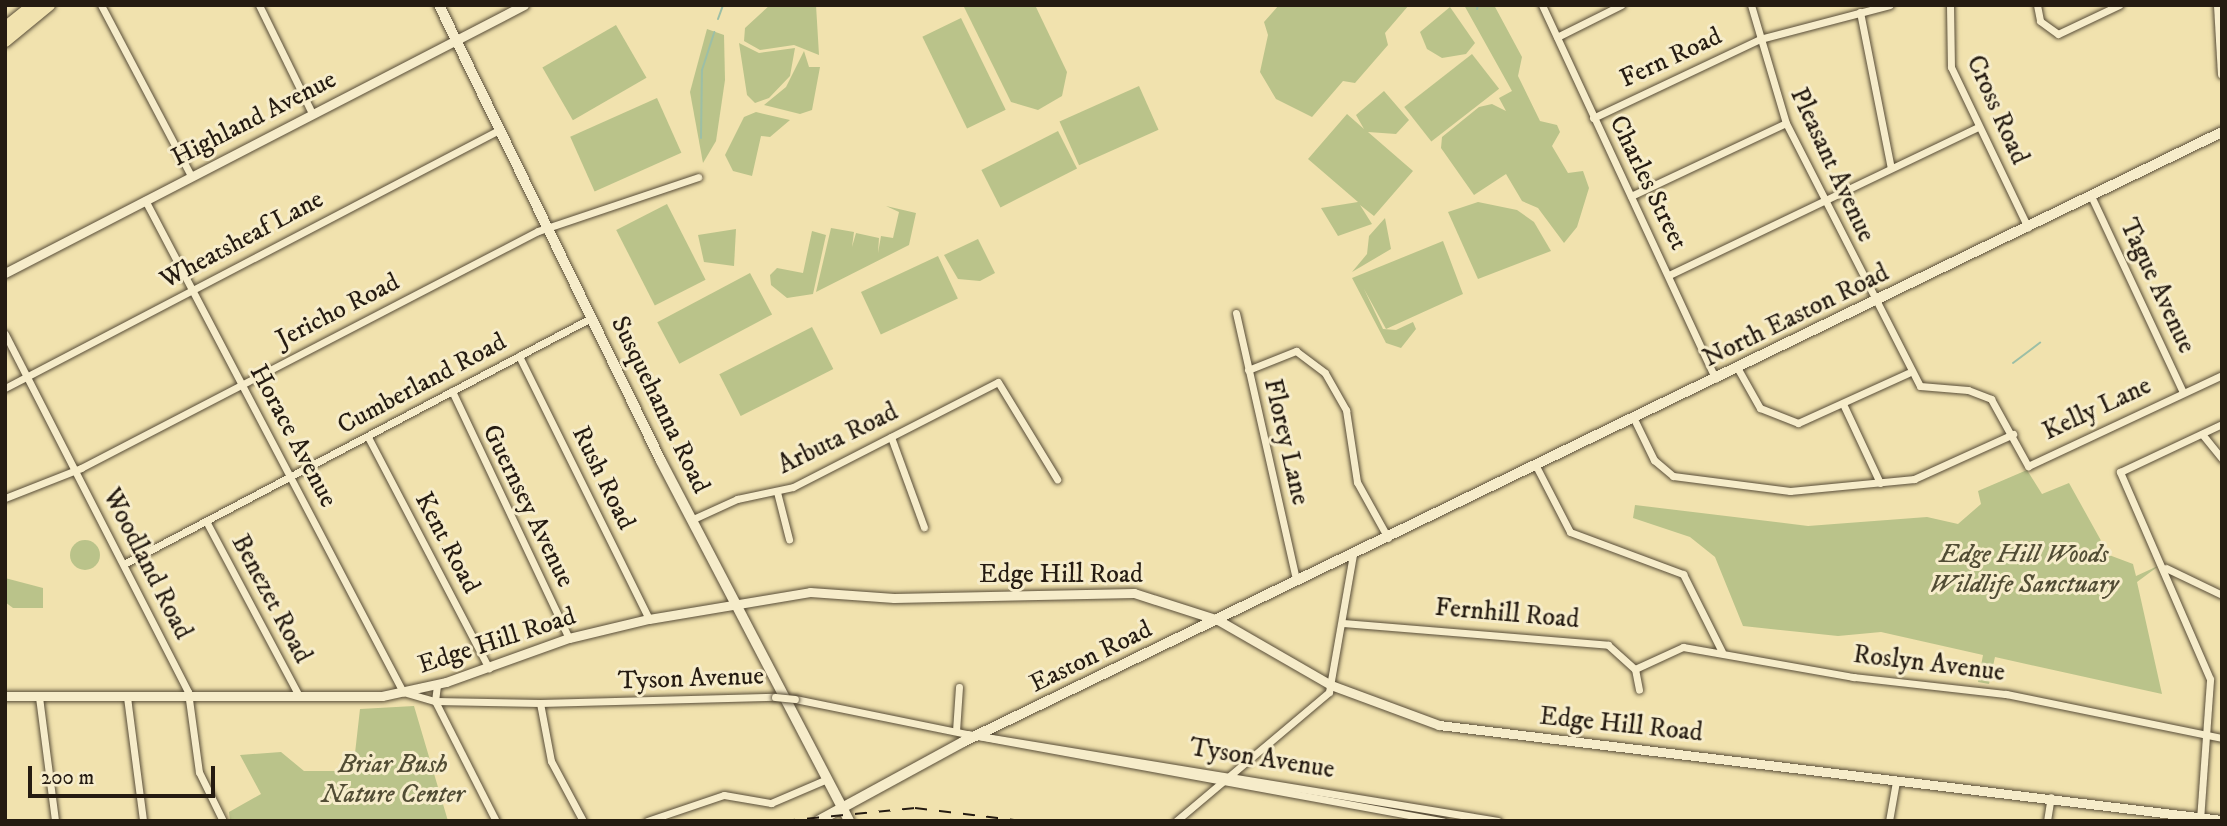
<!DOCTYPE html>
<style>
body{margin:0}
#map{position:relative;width:2227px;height:826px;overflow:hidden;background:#f1e2ae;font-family:"IM FELL DW Pica",serif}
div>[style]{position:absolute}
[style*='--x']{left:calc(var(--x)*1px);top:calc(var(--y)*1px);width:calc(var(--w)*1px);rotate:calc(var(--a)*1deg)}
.green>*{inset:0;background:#bac38a;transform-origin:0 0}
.round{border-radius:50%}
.stream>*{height:2px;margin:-1px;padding:0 1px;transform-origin:1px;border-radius:1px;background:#9cbfa6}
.roads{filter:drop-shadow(0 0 2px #584d38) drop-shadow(0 0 2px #584d38)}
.minor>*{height:7px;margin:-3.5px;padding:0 3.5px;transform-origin:3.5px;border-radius:3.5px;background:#f6ecca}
.tertiary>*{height:9px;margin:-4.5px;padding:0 4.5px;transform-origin:4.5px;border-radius:4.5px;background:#f6ecca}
.secondary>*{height:10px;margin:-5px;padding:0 5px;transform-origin:5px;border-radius:5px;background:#f6ecca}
.trunk>*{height:12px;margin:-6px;padding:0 6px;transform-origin:6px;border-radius:6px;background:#f1e2ae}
.rail>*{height:2px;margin-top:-1px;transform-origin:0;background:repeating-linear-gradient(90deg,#251b11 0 12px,transparent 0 24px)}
.bridges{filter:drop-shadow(0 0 2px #584d38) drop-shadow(0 0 2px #584d38)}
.minor-bridge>*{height:7px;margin:-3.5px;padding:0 3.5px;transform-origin:3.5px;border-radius:3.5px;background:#f6ecca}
span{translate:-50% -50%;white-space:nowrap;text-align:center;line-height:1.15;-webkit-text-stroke:6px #f6ecca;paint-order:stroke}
.street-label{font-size:26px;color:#251b11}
.park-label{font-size:26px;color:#524d35;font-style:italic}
.frame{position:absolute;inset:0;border:7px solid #251b11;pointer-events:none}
.scale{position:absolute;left:28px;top:766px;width:187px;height:32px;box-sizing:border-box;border:4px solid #251b11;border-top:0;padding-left:9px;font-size:21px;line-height:24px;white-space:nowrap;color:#251b11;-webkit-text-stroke:5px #f6ecca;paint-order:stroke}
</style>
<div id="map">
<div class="green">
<div style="clip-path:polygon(770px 5px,816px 5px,819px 55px,794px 45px,760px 50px,744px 41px,745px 28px)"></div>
<div style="clip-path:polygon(963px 5px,1035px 5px,1067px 72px,1062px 96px,1038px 110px,1011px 102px)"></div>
<div style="clip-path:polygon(1279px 5px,1409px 5px,1385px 33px,1388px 45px,1355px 83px,1343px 81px,1312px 117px,1276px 99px,1260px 72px,1268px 35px,1264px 22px)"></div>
<div style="clip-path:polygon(1464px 5px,1494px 5px,1522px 57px,1518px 76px,1540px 121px,1557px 125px,1560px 132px,1552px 146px,1568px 173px,1583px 171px,1589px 188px,1577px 227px,1564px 243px,1538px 208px,1522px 201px,1506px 174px,1474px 195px,1441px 148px,1442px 137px,1479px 107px,1492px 104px,1506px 111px,1499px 98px,1512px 91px)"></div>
<div style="clip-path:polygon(1450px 7px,1475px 43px,1466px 54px,1442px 58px,1427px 49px,1420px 32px)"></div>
<div style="left:961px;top:18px;width:102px;height:43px;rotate:64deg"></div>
<div style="left:616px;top:25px;width:61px;height:85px;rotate:60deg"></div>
<div style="clip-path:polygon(707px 29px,724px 35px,725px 80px,716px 141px,703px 163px,690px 92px)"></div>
<div style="clip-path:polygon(739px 43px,759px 53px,795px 48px,790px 76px,769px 98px,755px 103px,747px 95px)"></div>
<div style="clip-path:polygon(804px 51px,809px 67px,820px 67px,812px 110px,800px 114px,764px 105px,786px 87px)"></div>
<div style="left:1472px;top:54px;width:44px;height:86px;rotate:52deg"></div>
<div style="left:1139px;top:86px;width:48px;height:87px;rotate:66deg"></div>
<div style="clip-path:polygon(1384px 91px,1409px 120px,1396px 134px,1368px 132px,1413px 171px,1374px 216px,1360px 205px,1372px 224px,1338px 236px,1321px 208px,1358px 202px,1308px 159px,1347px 114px,1364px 129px,1356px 115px)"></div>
<div style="left:657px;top:98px;width:60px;height:95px;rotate:66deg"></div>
<div style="clip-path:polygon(756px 112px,790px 120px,770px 137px,761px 136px,752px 176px,733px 171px,725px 155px,744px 117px)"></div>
<div style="left:1058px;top:131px;width:42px;height:86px;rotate:63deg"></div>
<div style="clip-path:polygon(1478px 202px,1517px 210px,1534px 222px,1551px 251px,1478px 279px,1448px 212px)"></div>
<div style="left:667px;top:204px;width:85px;height:57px;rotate:63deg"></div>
<div style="clip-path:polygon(886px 206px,916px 213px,909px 245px,816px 292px,831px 228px,854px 232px,852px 247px,856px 233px,879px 238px,878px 253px,881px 236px,893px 238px,899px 212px)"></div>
<div style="clip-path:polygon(1385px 218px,1391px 249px,1352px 272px,1367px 254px,1369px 236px)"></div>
<div style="clip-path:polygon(736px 229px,734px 266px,704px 262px,698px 235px)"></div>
<div style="clip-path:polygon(812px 231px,826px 235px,813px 294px,787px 298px,771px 285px,770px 275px,777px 268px,803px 273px)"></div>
<div style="clip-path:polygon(978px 239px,995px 273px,980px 281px,958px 279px,944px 255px)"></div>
<div style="clip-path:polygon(1443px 241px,1463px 294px,1386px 329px,1364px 289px,1383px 329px,1396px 330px,1413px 322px,1416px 329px,1401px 348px,1386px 343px,1352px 278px)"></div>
<div style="left:938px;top:256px;width:47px;height:85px;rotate:65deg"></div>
<div style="left:750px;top:273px;width:47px;height:105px;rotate:62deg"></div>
<div style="left:812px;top:327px;width:47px;height:104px;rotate:63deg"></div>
<div style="clip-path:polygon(2027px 470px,2042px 494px,2069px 483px,2109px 555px,2133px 564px,2136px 576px,2160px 565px,2137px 582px,2162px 694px,1995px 657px,1989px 684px,1978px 682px,1983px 655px,1881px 632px,1838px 636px,1743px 626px,1715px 557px,1690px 537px,1633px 518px,1635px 505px,1808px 526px,1927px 517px,1958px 524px,1981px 504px,1978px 491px)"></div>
<div class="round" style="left:70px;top:540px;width:30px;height:30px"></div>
<div style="clip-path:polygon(5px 578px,43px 588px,43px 608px,13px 608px,5px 602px)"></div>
<div style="clip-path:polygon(414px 706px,448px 821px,230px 821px,229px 812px,261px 794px,240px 755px,281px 752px,304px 771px,353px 771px,360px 709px)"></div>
</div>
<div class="stream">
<div style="--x:1477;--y:9;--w:4;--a:-76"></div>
<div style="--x:718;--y:19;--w:15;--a:-70"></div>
<div style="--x:701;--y:138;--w:68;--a:-89.2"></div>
<div style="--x:702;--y:70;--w:40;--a:-72"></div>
<div style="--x:2013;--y:363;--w:34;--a:-37"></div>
</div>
<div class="roads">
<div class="minor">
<div style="--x:101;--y:5;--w:193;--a:62.2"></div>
<div style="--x:259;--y:5;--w:120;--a:63.9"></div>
<div style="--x:1542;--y:5;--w:412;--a:65.1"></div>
<div style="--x:1751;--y:5;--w:123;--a:73.5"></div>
<div style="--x:1786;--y:123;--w:295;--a:63"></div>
<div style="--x:1920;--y:386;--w:48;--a:4.8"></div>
<div style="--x:1968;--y:390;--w:25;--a:21"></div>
<div style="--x:1991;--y:399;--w:77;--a:61.1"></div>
<div style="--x:2028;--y:466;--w:214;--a:-25.1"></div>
<div style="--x:1950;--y:5;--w:62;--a:89.1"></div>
<div style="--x:1951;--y:67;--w:178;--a:64.4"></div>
<div style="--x:2037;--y:5;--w:16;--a:79"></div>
<div style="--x:2040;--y:21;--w:22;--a:36"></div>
<div style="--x:2058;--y:34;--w:68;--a:-25.4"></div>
<div style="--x:1860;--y:12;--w:159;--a:78.8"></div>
<div style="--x:1557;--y:37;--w:72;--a:-26.6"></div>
<div style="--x:1593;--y:118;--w:185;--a:-25.3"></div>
<div style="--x:1760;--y:39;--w:134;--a:-14.7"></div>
<div style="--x:1631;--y:196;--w:171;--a:-25.2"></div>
<div style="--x:2092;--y:198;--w:214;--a:64.9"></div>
<div style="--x:145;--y:200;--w:556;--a:62.33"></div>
<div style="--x:403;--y:692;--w:33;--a:16"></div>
<div style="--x:435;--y:701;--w:105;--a:1.1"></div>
<div style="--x:540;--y:703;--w:235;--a:-1.5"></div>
<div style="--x:1669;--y:275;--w:343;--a:-25.6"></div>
<div style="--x:1236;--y:313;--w:274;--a:77.3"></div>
<div style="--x:5;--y:334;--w:402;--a:62.9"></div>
<div style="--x:188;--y:692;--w:81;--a:82.2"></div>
<div style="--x:199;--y:772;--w:55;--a:63.9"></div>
<div style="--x:519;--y:356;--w:293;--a:63.7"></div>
<div style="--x:1738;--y:369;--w:45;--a:60.6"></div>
<div style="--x:1760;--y:408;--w:41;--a:21.5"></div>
<div style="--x:1798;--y:423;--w:121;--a:-24.4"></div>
<div style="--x:1248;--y:370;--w:52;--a:-21.6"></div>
<div style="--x:1296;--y:351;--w:36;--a:37"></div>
<div style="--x:1325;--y:373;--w:43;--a:60.4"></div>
<div style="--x:1346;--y:410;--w:73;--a:81.3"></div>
<div style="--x:1357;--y:482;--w:64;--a:61"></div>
<div style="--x:5;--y:388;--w:557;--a:-27.58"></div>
<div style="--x:452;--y:391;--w:273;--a:64.7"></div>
<div style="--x:1844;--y:406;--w:85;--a:64.9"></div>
<div style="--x:1634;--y:419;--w:46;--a:64"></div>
<div style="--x:1654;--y:460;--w:25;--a:40"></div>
<div style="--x:1673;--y:476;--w:118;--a:7.3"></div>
<div style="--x:1790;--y:491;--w:125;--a:-5.5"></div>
<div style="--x:1914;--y:479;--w:109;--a:-24.4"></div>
<div style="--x:2202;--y:434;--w:32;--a:51"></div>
<div style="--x:368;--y:437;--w:261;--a:62.4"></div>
<div style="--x:891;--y:437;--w:96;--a:69.9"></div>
<div style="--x:1536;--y:466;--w:74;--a:62.7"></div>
<div style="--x:1570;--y:532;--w:121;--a:20.4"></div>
<div style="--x:1683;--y:574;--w:87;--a:63.4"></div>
<div style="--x:777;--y:492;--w:49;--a:75.7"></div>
<div style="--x:5;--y:498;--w:82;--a:-21.5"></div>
<div style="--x:81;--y:468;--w:515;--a:-27.41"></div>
<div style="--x:538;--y:231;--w:169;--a:-18.6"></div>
<div style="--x:691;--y:520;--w:51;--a:-24.5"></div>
<div style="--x:737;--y:499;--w:57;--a:-12.1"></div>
<div style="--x:793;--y:487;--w:230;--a:-27.1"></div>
<div style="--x:998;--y:382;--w:114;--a:58.7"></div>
<div style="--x:206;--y:521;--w:198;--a:62"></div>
<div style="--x:124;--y:564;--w:528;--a:-27.78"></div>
<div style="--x:2166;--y:568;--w:62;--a:25.7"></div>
<div style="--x:1343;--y:623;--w:266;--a:4.7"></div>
<div style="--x:1608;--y:645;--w:36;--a:42"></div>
<div style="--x:1635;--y:669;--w:21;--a:79"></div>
<div style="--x:1635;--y:669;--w:53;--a:-24.6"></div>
<div style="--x:1683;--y:647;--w:174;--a:10"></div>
<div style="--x:1854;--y:677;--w:153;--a:6.4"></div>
<div style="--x:2006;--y:694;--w:220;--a:11.5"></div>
<div style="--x:437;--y:685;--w:16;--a:97"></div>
<div style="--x:435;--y:701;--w:135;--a:63.1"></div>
<div style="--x:39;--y:697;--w:125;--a:82.6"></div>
<div style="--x:127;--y:697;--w:125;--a:82.6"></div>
<div style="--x:795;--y:699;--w:176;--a:11.5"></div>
<div style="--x:967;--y:734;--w:538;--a:9.3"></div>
<div style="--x:540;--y:703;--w:59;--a:79.3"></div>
<div style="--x:551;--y:761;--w:68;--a:61.9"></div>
<div style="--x:956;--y:731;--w:44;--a:-86.1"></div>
<div style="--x:978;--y:736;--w:473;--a:10.4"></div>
<div style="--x:2200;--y:820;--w:141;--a:-85.9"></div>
<div style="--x:2210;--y:679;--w:226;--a:-113.5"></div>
<div style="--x:2120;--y:472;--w:113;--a:-25.2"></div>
<div style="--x:647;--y:821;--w:81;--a:-18.7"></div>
<div style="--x:724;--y:795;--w:48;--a:9.7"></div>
<div style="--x:771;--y:803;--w:61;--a:-23.2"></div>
<div style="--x:1176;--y:821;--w:200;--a:-40.1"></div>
<div style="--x:1329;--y:692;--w:139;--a:-80.1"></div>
<div style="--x:1889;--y:821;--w:40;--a:-80"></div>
<div style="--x:2047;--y:821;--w:24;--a:-81"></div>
</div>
<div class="tertiary">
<div style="--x:2218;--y:5;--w:69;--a:86.7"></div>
<div style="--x:5;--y:273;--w:584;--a:-27.31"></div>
<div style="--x:5;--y:696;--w:377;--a:0"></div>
<div style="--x:382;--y:696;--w:66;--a:-12.3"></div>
<div style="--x:446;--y:682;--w:131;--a:-19.7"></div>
<div style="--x:569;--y:638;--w:82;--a:-13.4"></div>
<div style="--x:649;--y:619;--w:163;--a:-9.5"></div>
<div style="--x:810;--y:592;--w:84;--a:4.1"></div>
<div style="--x:894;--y:598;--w:240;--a:-1.2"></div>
<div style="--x:1134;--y:593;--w:88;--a:17.8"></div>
<div style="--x:1218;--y:620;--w:130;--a:29.9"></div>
<div style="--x:1331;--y:685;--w:115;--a:20.3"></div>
<div style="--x:1439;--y:725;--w:789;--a:6.92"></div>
</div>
<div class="secondary">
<div style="--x:439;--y:5;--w:507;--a:64.04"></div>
<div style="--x:661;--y:461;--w:406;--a:62.4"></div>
<div style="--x:818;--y:821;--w:165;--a:-28.6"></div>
<div style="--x:963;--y:742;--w:1399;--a:-25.85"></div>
</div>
<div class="trunk">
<div style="--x:5;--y:28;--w:36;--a:-39"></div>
<div style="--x:5;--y:41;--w:57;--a:-39.3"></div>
</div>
</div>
<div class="rail">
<div style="--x:783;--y:821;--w:133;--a:-5.6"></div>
<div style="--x:915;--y:808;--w:108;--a:6.9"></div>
</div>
<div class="bridges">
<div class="minor-bridge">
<div style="--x:775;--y:697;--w:20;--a:6"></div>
</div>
</div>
<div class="street-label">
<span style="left:1671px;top:58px;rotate:-25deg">Fern Road</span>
<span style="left:1997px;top:110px;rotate:66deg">Cross Road</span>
<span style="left:254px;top:119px;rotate:-27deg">Highland Avenue</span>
<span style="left:1832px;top:165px;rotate:65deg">Pleasant Avenue</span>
<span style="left:1648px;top:183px;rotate:64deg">Charles Street</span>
<span style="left:242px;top:240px;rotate:-28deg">Wheatsheaf Lane</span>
<span style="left:2157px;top:286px;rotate:65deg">Tague Avenue</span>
<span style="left:338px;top:311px;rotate:-27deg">Jericho Road</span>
<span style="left:1796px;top:316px;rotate:-26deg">North Easton Road</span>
<span style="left:422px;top:384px;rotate:-28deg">Cumberland Road</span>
<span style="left:660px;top:405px;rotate:64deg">Susquehanna Road</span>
<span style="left:2097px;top:409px;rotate:-25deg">Kelly Lane</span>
<span style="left:293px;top:436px;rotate:62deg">Horace Avenue</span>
<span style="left:838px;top:439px;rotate:-26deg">Arbuta Road</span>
<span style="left:1286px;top:442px;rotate:77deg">Florey Lane</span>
<span style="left:603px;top:478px;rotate:64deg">Rush Road</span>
<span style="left:528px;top:506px;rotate:64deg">Guernsey Avenue</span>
<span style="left:447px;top:543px;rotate:62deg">Kent Road</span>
<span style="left:147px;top:564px;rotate:63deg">Woodland Road</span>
<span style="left:1061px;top:575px">Edge Hill Road</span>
<span style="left:271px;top:599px;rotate:62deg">Benezet Road</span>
<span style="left:1507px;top:614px;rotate:5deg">Fernhill Road</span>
<span style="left:497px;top:641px;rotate:-18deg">Edge Hill Road</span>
<span style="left:1091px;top:657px;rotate:-26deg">Easton Road</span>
<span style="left:1929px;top:664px;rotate:7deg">Roslyn Avenue</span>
<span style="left:691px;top:679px;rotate:-2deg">Tyson Avenue</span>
<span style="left:1621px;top:725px;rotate:6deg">Edge Hill Road</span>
<span style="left:1262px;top:759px;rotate:9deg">Tyson Avenue</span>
</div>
<div class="park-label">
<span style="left:2024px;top:570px">Edge Hill Woods<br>Wildlife Sanctuary</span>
<span style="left:393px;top:780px">Briar Bush<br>Nature Center</span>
</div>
<div class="frame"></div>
<div class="scale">200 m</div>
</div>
